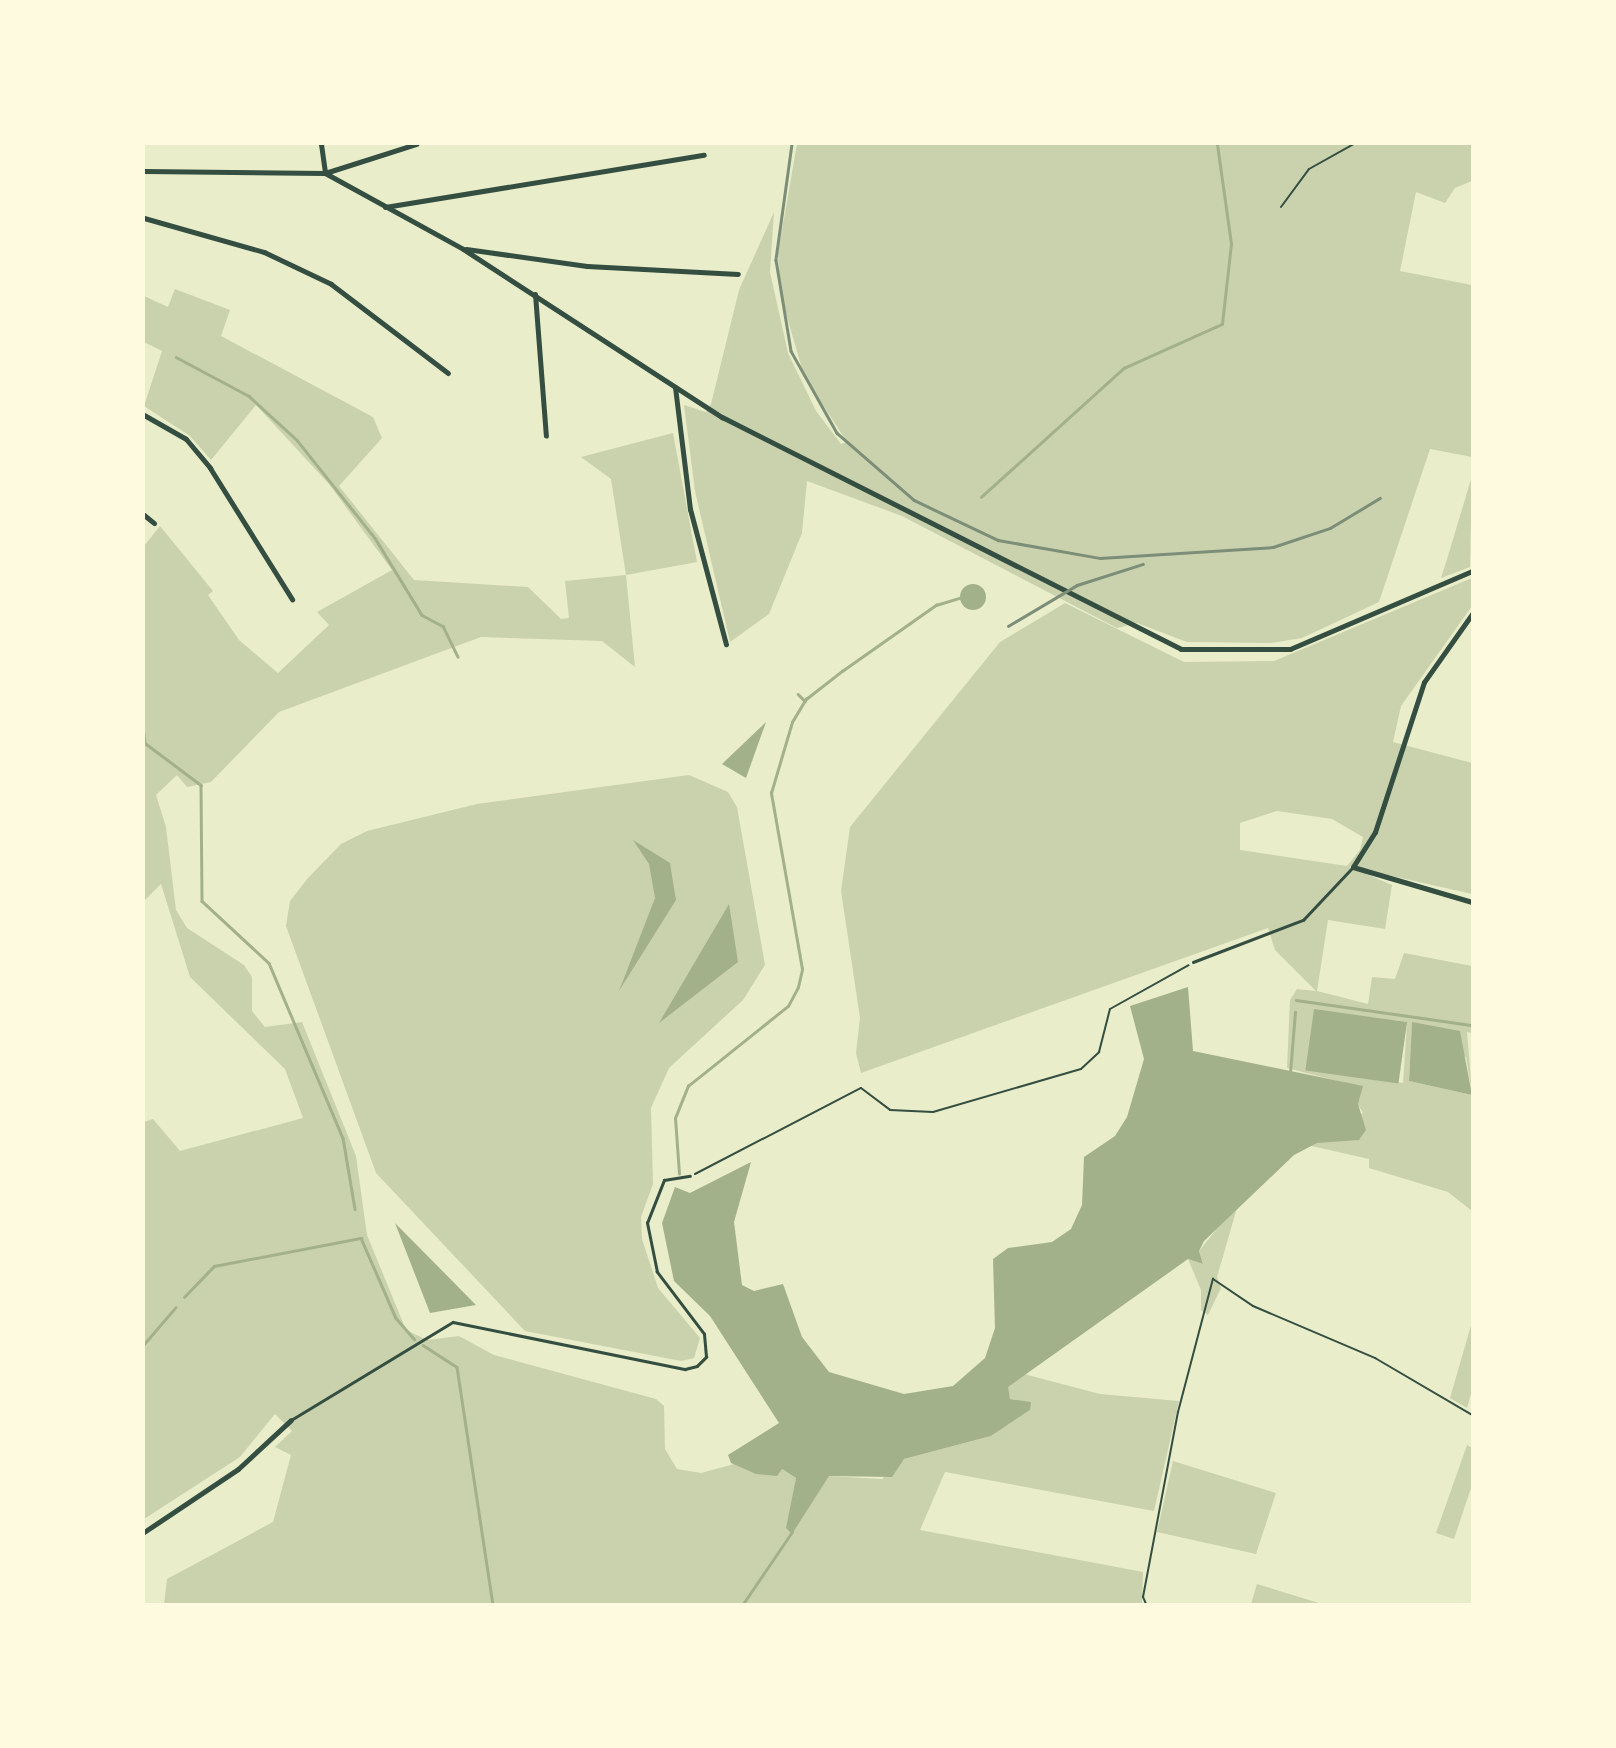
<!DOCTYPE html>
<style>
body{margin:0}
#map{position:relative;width:1616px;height:1748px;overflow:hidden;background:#e9edc9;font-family:"Nunito Sans",sans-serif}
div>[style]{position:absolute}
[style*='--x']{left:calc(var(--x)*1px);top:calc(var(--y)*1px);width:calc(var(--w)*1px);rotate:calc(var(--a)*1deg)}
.green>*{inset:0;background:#cad2ad}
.water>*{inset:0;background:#a3b18a;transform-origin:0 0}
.round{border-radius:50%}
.stream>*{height:2.5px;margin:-1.25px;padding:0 1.25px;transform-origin:1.25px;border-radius:1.25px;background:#a3b18a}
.path>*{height:2px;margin:-1px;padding:0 1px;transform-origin:1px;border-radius:1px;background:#344e41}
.service>*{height:2.5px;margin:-1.25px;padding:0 1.25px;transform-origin:1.25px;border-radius:1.25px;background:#344e41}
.minor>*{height:5px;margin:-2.5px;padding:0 2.5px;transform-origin:2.5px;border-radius:2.5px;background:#344e41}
.rail>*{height:2.5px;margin:-1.25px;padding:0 1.25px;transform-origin:1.25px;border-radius:1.25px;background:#7c8e77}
span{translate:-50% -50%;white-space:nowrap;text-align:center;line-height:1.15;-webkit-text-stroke:5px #fefae0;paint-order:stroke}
.frame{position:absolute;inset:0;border:145px solid #fefae0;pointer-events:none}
</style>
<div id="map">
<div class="green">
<div style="clip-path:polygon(797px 144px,1472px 144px,1472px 181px,1455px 188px,1445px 203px,1416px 192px,1400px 271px,1472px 285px,1472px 457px,1430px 449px,1379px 602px,1302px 638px,1271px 643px,1187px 642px,1137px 623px,1117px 628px,902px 516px,807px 481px,802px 533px,769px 614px,730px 642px,695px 491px,684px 405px,706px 412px,711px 404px,739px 290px,774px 212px,770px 272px,788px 353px,816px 411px,841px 444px,847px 442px,804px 376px,780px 292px,778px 253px)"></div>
<div style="clip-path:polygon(175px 289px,230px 310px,221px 336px,373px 417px,382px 438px,339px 486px,414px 580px,528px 587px,561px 619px,569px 618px,565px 581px,626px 575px,611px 479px,581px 457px,673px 433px,697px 562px,626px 575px,635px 667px,602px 641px,481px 637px,279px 712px,211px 782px,187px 787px,177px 775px,156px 795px,166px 827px,176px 910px,187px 928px,244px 965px,252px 977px,252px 1011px,265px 1027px,302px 1022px,356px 1156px,367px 1235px,406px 1330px,427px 1340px,459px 1336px,494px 1355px,656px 1399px,664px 1406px,665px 1449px,677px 1469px,701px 1473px,738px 1463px,749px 1471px,782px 1469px,796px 1478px,787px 1528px,792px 1533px,828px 1476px,882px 1479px,904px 1459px,991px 1436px,1030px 1410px,1030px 1402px,1010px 1399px,1007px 1387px,1024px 1374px,1100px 1394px,1179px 1401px,1154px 1511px,945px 1472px,920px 1530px,1143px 1572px,1142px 1604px,164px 1604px,167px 1579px,273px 1522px,291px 1455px,275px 1447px,292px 1431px,275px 1414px,240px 1457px,144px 1519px,144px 1122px,153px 1119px,180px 1151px,303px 1118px,285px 1069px,190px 977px,161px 884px,144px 901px,144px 546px,160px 526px,213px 591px,208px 595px,239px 640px,278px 673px,329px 625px,317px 612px,392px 570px,329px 484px,256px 405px,211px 460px,190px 436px,144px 406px,162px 351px,144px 342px,144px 296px,168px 307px)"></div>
<div style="clip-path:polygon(1472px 476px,1470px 567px,1441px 578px,1448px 556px)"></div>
<div style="clip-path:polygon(evenodd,1472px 578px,1472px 606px,1401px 706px,1393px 742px,1472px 763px,1472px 894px,1348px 866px,1392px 885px,1385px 929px,1328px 920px,1317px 991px,1368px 1004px,1372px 977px,1395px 979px,1404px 953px,1472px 966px,1472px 1033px,1467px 1032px,1472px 1093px,1466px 1057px,1412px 1022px,1409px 1081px,1472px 1095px,1472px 1211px,1448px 1192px,1369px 1168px,1369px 1159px,1307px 1145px,1363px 1113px,1345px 1083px,1287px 1068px,1290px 1000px,1297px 989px,1316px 991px,1275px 950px,1268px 928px,861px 1073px,856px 1053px,860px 1018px,841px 891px,850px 827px,1000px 642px,1065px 603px,1184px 662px,1274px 661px,1472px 578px,1277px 811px,1332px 819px,1363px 837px,1360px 850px,1347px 866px,1240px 850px,1240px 823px,1277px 811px,1472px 578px,1314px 1010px,1407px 1022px,1403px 1083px,1313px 1071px,1314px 1010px)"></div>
<div style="clip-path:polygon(689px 775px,728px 792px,737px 807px,765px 965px,743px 1000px,669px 1068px,651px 1108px,653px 1184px,641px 1217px,642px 1239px,658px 1288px,700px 1338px,694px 1358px,681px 1361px,525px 1331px,376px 1173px,286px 926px,290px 901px,308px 878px,341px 844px,367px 831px,477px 804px)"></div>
<div style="clip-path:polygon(1239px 1201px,1217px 1277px,1221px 1288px,1208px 1315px,1201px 1310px,1201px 1290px,1188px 1259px,1203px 1264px,1199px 1251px)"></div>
<div style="clip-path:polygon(1472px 1322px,1472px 1390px,1467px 1408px,1450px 1398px)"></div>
<div style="clip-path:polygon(1467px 1445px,1472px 1448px,1472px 1485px,1454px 1539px,1436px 1533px)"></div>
<div style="clip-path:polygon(1173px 1461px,1276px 1493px,1256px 1554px,1157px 1532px)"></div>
<div style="clip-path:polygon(1257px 1584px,1322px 1604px,1251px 1604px)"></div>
</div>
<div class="water">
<div class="round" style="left:960px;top:584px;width:26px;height:26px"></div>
<div style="clip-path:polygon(766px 722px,746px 778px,722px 764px)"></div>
<div style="clip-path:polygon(633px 840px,670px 863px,676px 900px,619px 991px,655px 898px,649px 864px)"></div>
<div style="clip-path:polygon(729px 904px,738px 962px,659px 1023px)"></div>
<div style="clip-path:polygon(1188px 987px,1193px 1051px,1363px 1086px,1358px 1104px,1366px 1130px,1359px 1140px,1317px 1143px,1294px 1155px,1204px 1241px,1199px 1251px,1203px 1264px,1188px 1259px,1008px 1387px,1010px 1399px,1031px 1402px,1030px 1410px,991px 1436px,904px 1459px,892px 1477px,829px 1476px,792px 1534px,786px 1528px,796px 1478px,782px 1469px,777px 1476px,756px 1474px,731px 1463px,728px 1455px,779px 1423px,710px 1316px,674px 1281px,662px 1223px,675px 1187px,690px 1193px,751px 1162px,734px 1222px,742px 1285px,754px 1291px,783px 1284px,802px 1337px,829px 1372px,904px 1394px,953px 1386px,985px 1358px,995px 1328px,993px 1259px,1008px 1248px,1052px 1242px,1071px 1229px,1082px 1205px,1084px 1157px,1115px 1136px,1127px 1117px,1144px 1059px,1130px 1006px)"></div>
<div style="left:1314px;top:1009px;width:94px;height:62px;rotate:8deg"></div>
<div style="clip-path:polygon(1412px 1022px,1460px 1031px,1472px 1095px,1409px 1081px)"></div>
<div style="clip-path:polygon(395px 1223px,476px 1305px,430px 1313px)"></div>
</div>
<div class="stream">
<div style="--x:176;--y:357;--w:83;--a:28.1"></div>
<div style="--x:249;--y:396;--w:65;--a:42.5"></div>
<div style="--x:297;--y:440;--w:125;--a:51.5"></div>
<div style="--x:375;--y:538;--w:90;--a:58.6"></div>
<div style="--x:422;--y:615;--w:24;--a:28"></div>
<div style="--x:443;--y:626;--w:34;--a:64"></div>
<div style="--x:981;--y:497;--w:193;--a:-42.1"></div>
<div style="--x:1124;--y:368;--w:107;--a:-24.2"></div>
<div style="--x:1222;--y:324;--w:81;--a:-83.6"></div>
<div style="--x:1231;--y:244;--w:101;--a:-98"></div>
<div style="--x:798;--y:694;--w:10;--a:45"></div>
<div style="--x:144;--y:734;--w:9;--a:84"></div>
<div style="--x:145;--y:743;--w:70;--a:36.9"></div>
<div style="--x:201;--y:785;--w:116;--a:89.5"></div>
<div style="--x:202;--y:901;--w:91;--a:42.8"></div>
<div style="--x:269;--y:963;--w:190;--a:67.1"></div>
<div style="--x:343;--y:1138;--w:72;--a:80.4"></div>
<div style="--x:1296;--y:1000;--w:178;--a:8.1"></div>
<div style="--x:1290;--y:1073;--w:61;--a:-85.3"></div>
<div style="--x:679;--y:1174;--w:56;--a:-94.1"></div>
<div style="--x:675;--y:1118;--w:35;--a:-68"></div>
<div style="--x:688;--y:1086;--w:128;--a:-38.7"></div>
<div style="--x:788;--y:1006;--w:21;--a:-62"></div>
<div style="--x:798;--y:987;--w:18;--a:-77"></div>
<div style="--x:802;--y:969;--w:179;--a:-100"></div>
<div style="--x:771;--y:793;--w:74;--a:-73.5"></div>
<div style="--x:792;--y:722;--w:27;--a:-59"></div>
<div style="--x:806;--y:699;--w:46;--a:-37.9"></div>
<div style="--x:842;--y:671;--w:115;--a:-35.1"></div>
<div style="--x:936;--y:605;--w:24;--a:-17"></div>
<div style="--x:184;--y:1297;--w:43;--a:-45.9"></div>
<div style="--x:214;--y:1266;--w:150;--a:-10.8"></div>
<div style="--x:361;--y:1238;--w:87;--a:66.4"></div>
<div style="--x:396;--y:1318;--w:28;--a:49"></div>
<div style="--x:144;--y:1344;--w:48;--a:-49.3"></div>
<div style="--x:423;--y:1345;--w:40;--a:32.9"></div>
<div style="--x:457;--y:1367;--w:240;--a:81.4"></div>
<div style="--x:743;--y:1604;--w:87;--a:-55.8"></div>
</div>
<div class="path">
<div style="--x:1281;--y:207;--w:47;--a:-53.6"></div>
<div style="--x:1309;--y:169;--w:51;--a:-29.1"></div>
<div style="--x:695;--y:1174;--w:187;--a:-27.4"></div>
<div style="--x:861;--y:1088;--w:36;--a:37"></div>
<div style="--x:890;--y:1110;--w:43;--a:2.7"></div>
<div style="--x:933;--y:1112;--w:154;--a:-16.2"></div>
<div style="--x:1081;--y:1069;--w:25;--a:-43"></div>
<div style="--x:1099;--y:1052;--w:44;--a:-75.7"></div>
<div style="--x:1110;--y:1009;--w:90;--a:-29.1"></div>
<div style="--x:1146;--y:1604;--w:8;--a:-113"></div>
<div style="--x:1143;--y:1597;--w:188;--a:-79.3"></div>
<div style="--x:1178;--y:1412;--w:138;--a:-75.3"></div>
<div style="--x:1213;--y:1279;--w:48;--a:34"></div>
<div style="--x:1253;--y:1306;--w:133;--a:23.1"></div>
<div style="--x:1375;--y:1358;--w:113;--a:30.4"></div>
</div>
<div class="service">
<div style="--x:1193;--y:962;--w:118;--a:-20.9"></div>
<div style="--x:1303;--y:920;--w:73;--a:-46.7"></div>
<div style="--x:291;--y:1420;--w:189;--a:-31.2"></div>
<div style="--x:453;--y:1322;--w:237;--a:11.5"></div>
<div style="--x:685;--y:1369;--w:12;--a:-14"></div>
<div style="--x:697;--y:1366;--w:13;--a:-45"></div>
<div style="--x:706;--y:1357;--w:23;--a:-95"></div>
<div style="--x:704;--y:1334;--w:78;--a:-127.2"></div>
<div style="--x:657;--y:1272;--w:50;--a:-101.5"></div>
<div style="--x:647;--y:1223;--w:46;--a:-68.4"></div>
<div style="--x:664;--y:1180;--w:26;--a:-9"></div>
</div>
<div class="minor">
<div style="--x:321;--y:144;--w:29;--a:82"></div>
<div style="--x:144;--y:171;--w:181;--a:0.6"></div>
<div style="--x:325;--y:173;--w:158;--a:28.8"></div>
<div style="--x:463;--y:249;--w:309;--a:33"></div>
<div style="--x:722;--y:417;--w:514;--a:26.81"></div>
<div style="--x:1181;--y:649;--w:109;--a:0"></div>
<div style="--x:1290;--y:649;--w:198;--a:-23.2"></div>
<div style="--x:325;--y:173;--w:96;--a:-17.7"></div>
<div style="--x:385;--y:207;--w:323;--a:-9.3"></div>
<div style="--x:144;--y:218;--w:125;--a:15.8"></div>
<div style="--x:264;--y:252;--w:74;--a:25.5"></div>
<div style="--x:331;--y:284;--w:147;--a:37.3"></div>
<div style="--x:466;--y:249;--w:122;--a:8"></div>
<div style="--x:587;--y:266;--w:151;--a:3"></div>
<div style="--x:535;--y:294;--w:142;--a:85.6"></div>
<div style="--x:675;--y:387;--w:123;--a:83"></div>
<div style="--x:690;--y:509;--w:140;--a:75.1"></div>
<div style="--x:144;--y:415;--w:48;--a:29.7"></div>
<div style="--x:186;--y:439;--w:38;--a:50"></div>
<div style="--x:210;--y:468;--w:155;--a:58"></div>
<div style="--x:144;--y:515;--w:13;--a:39"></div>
<div style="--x:1472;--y:614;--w:83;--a:125.2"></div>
<div style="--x:1424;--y:682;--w:158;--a:108.1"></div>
<div style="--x:1375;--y:832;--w:41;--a:122.2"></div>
<div style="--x:1353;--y:867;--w:124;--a:16.4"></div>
<div style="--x:144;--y:1532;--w:113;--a:-33.8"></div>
<div style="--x:238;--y:1469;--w:72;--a:-42.8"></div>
</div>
<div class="rail">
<div style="--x:792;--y:144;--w:117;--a:97.9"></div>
<div style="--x:776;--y:260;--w:92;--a:80.6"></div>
<div style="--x:791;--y:351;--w:94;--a:60.7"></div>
<div style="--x:837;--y:433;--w:102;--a:41"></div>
<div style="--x:914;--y:500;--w:93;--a:25.5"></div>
<div style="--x:998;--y:540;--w:104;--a:10"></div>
<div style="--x:1100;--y:558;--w:173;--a:-3.6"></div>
<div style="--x:1273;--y:547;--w:60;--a:-18.4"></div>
<div style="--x:1330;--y:528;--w:58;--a:-31"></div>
<div style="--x:1008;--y:626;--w:80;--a:-30.7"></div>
<div style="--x:1077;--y:585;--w:69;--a:-17.7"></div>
</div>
<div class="frame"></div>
</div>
